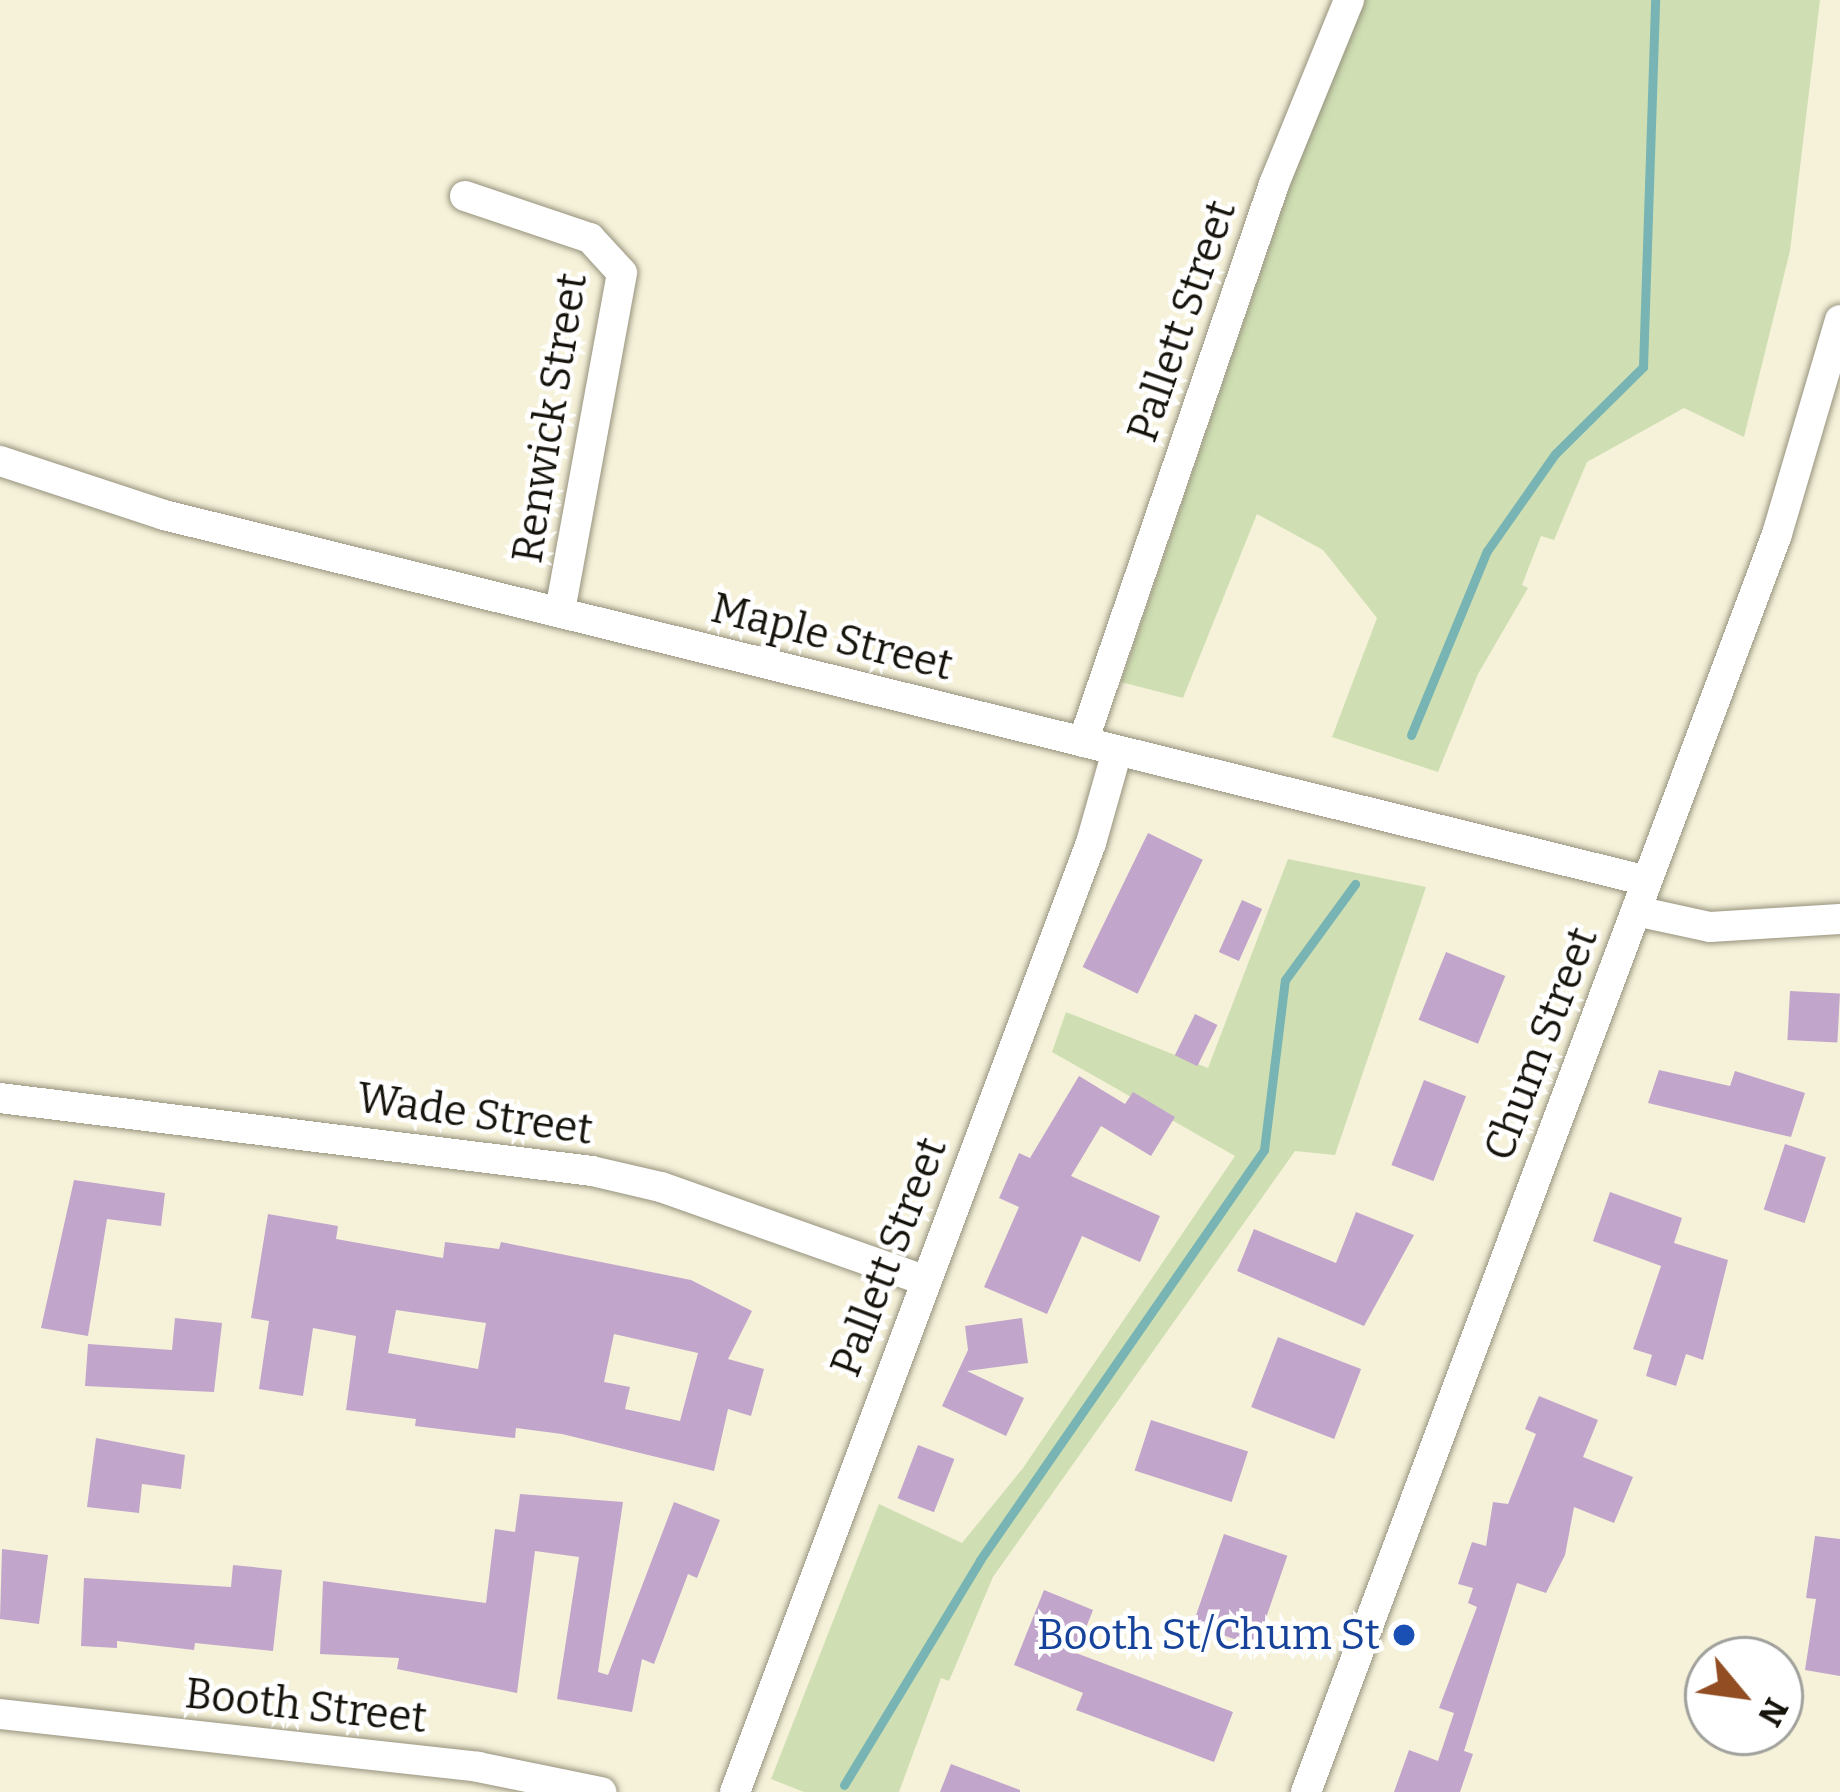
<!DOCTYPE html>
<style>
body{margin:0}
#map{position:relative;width:1840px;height:1792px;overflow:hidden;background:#f6f2da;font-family:Bitter,serif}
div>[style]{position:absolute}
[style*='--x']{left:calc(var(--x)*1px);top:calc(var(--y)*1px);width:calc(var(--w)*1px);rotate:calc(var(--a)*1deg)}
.green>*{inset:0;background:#cfdfb3}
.stream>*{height:9px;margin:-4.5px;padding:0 4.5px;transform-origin:4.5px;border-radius:4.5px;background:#78b4b3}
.building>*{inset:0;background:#c1a5cb;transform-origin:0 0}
.roads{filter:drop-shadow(0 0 3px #96927d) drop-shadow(0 0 3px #96927d)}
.minor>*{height:30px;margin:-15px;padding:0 15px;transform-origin:15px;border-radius:15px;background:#fff}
.dots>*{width:33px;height:33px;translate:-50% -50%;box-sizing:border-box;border:6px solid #fff;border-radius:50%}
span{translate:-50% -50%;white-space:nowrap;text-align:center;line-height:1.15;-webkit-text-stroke:9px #fff;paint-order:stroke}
.street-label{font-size:42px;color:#15130b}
.transit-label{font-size:42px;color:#164399}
.right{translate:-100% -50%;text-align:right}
.north{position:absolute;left:1684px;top:1636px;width:120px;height:120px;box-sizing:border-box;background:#fff;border:3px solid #a1a19d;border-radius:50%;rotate:119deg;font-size:33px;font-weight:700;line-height:48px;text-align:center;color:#15130b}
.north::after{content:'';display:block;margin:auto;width:42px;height:54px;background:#924d22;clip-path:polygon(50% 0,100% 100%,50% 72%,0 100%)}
</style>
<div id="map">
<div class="green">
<div style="clip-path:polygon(1365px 0,1820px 0,1790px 251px,1744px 437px,1684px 408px,1587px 462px,1554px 540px,1541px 536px,1522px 585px,1528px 588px,1478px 674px,1438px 772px,1332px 737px,1377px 618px,1323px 550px,1257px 514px,1183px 698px,1121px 682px,1293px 177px)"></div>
<div style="clip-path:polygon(1288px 859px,1426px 887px,1335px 1155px,1295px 1151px,993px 1577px,949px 1681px,941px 1678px,899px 1792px,804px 1792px,771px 1779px,879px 1504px,962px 1543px,1023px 1468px,1235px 1156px,1052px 1052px,1066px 1012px,1208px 1068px)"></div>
</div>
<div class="stream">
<div style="--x:1411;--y:735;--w:199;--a:-67.6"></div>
<div style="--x:1487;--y:551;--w:118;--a:-55"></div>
<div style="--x:1555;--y:454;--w:124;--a:-44.7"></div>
<div style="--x:1643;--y:367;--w:367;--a:-88.1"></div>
<div style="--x:844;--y:1785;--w:263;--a:-58.8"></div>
<div style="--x:980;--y:1560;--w:499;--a:-55.3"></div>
<div style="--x:1264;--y:1150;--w:171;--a:-83"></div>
<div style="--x:1285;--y:980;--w:119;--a:-53.9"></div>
</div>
<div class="building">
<div style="left:1148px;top:833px;width:61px;height:149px;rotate:26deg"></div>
<div style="left:1242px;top:900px;width:22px;height:57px;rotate:24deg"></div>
<div style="left:1446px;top:952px;width:64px;height:73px;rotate:22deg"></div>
<div style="left:1790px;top:991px;width:50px;height:49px;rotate:3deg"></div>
<div style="left:1195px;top:1014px;width:25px;height:46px;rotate:26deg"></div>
<div style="clip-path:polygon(1659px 1070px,1730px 1086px,1735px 1071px,1805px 1093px,1791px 1137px,1648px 1103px)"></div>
<div style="clip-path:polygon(1079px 1076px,1125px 1104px,1133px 1092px,1175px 1117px,1151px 1156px,1101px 1126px,1071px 1176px,1160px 1216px,1140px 1262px,1082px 1236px,1047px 1314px,984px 1287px,1019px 1207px,999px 1198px,1019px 1153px,1030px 1158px)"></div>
<div style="left:1424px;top:1080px;width:45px;height:91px;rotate:21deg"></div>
<div style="left:1785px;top:1144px;width:43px;height:69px;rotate:18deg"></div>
<div style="clip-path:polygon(74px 1180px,165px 1193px,161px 1226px,107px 1219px,88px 1336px,41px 1328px)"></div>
<div style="clip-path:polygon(1610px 1192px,1682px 1218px,1674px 1243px,1728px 1260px,1703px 1360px,1686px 1354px,1676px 1386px,1646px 1376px,1652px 1355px,1633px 1349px,1661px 1266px,1593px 1241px)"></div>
<div style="clip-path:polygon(1356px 1212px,1414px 1235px,1364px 1326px,1237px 1271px,1254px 1229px,1336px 1263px)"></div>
<div style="clip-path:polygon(evenodd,268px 1214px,338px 1226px,336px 1239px,443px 1258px,445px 1242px,499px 1249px,501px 1242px,691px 1280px,752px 1311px,728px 1359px,764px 1369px,751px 1416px,728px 1409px,714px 1471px,562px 1434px,516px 1428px,515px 1438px,415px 1426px,416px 1419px,346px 1410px,356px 1336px,313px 1328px,303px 1396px,259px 1389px,269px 1321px,251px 1318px,268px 1214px,396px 1310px,486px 1323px,478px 1369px,388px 1353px,396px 1310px,268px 1214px,614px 1334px,698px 1353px,680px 1421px,625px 1409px,630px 1387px,604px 1382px,614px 1334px)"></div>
<div style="clip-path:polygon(175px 1318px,222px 1323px,214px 1392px,85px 1386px,88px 1344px,172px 1350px)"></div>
<div style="clip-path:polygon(1022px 1318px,1028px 1363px,967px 1371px,1024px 1398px,1006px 1436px,942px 1406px,968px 1350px,965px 1326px)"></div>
<div style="left:1278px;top:1337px;width:89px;height:75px;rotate:21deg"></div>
<div style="clip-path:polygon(1539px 1396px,1598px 1420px,1583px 1457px,1633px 1477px,1614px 1523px,1574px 1507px,1565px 1555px,1546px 1593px,1517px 1583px,1464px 1751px,1473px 1754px,1460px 1792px,1394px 1792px,1409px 1750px,1438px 1761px,1454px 1713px,1439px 1708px,1477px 1607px,1468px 1603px,1473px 1588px,1458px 1584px,1472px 1542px,1486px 1546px,1493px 1502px,1508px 1504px,1536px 1434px,1525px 1429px)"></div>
<div style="left:1151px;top:1420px;width:102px;height:53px;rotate:18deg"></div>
<div style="clip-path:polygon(96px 1438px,185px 1455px,181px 1489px,142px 1484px,139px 1513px,87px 1507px)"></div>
<div style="left:918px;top:1445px;width:39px;height:57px;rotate:21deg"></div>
<div style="clip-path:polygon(520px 1494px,623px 1502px,598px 1672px,608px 1675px,674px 1502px,720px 1520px,697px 1578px,688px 1574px,654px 1664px,642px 1659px,632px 1712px,557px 1699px,579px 1557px,535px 1551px,517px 1693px,397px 1669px,399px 1658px,320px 1654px,323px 1581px,486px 1603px,495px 1529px,515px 1532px)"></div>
<div style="left:1224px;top:1534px;width:67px;height:96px;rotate:19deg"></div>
<div style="clip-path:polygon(1815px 1536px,1840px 1539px,1840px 1676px,1805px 1670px,1816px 1599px,1806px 1598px)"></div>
<div style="clip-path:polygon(2px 1549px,48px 1555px,39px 1624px,0 1619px)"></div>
<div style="clip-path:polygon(233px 1565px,282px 1570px,273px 1651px,195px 1643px,194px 1650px,117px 1641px,117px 1648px,81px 1646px,84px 1578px,231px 1587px)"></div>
<div style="clip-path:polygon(1044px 1590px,1093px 1610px,1076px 1653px,1233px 1712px,1214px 1762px,1076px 1710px,1083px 1693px,1014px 1665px)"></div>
<div style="clip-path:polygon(951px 1764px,1020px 1790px,1020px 1792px,940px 1792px)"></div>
</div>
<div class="roads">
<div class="minor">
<div style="--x:465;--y:196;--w:132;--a:18.6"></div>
<div style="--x:590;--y:238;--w:47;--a:47.6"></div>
<div style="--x:622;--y:273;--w:345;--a:100.4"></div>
<div style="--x:0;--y:461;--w:173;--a:18.2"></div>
<div style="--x:164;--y:515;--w:1527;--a:13.86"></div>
<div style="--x:1083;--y:742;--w:590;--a:-71.1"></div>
<div style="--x:1274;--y:184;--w:199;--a:-67.8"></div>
<div style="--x:1636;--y:911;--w:76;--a:12.2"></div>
<div style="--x:1710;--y:927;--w:130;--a:-3.5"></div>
<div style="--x:0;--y:1098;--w:596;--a:7.03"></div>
<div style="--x:592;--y:1171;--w:71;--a:13.1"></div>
<div style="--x:661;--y:1187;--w:279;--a:19.5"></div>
<div style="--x:0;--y:1714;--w:481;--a:6.3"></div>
<div style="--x:478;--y:1767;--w:126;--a:11.5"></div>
<div style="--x:735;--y:1792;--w:1014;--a:-69.44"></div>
<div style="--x:1091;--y:843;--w:96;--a:-74.2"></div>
<div style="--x:1306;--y:1792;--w:1343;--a:-69.47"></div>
<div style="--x:1777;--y:534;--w:223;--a:-73.6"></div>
</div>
</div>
<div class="dots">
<div style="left:1404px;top:1635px;background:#1a4fb4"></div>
</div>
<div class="street-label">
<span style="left:1182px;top:321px;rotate:-71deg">Pallett Street</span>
<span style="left:550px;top:418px;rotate:-81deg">Renwick Street</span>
<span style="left:832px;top:637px;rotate:14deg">Maple Street</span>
<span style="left:1541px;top:1044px;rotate:-69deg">Chum Street</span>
<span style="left:475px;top:1114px;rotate:8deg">Wade Street</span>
<span style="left:889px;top:1257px;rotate:-69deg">Pallett Street</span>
<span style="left:306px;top:1706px;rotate:6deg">Booth Street</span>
</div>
<div class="transit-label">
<span class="right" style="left:1380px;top:1635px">Booth St/Chum St</span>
</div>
<div class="north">N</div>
</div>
